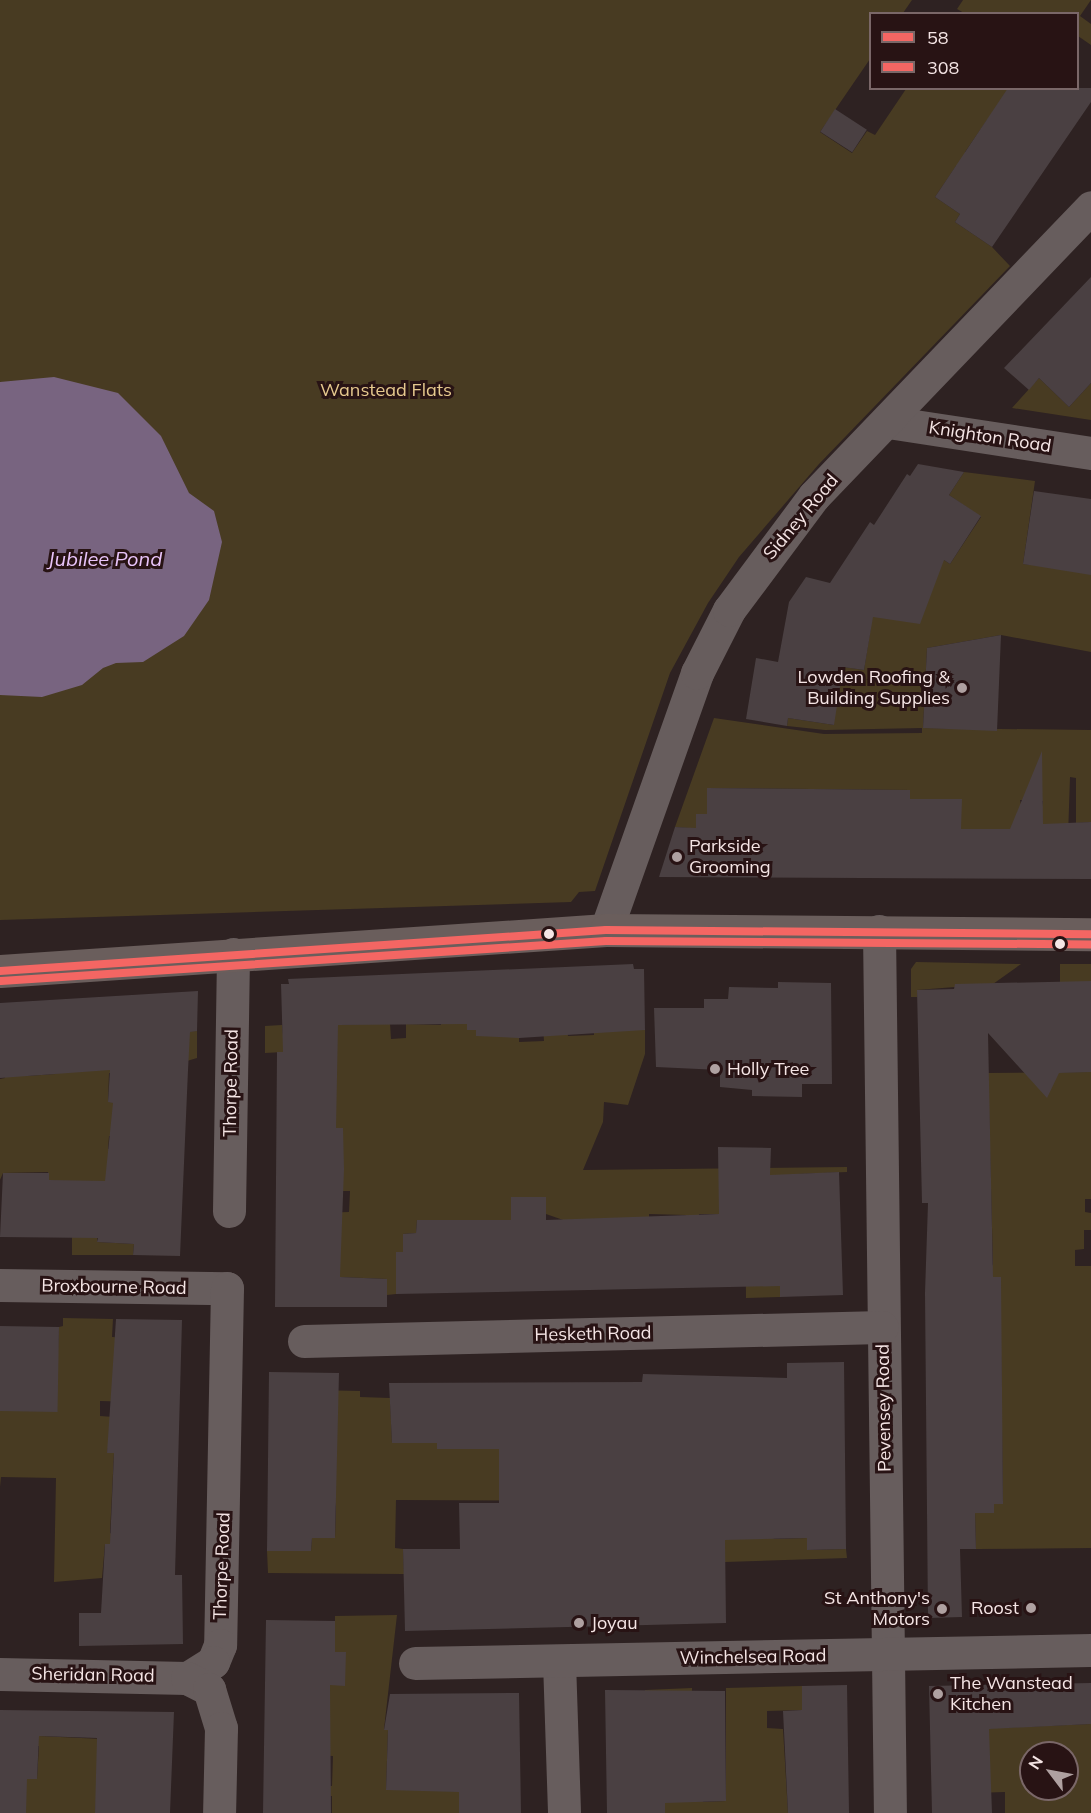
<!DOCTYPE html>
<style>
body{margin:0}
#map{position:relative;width:1091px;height:1813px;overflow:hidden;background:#2e2222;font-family:Mulish,sans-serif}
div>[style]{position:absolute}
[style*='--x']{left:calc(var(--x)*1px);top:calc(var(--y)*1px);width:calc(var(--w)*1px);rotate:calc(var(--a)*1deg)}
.green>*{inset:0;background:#483b22;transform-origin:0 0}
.water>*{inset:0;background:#786480}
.building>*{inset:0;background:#4a4042;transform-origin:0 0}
.minor>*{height:33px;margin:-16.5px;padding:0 16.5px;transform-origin:16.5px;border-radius:16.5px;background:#675d5d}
.secondary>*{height:33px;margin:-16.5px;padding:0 16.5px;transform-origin:16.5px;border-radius:16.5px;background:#6a5e5c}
.bus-1>*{height:8px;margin:-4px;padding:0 4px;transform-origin:4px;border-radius:4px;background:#f46663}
.bus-2>*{height:8px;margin:-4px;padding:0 4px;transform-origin:4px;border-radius:4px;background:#f46663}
.dots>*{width:16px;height:16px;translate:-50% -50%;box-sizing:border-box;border:3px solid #281314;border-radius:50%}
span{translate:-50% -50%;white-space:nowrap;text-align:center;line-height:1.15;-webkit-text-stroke:6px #281314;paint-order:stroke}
.park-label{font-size:18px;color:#e6c98e}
.street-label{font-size:18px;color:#f5e5e5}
.poi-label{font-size:18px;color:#f5e5e5}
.right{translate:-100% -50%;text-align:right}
.left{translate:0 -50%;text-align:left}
.water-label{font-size:20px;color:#e9c4fa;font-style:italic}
.legend{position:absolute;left:869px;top:12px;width:210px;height:78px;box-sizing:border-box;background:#281314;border:2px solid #7a6768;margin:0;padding:8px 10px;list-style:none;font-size:18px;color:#f5e5e5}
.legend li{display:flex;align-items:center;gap:12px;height:30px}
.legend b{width:30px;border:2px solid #7a6768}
.north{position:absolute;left:1019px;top:1741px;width:60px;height:60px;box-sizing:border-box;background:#281314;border:2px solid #7a6768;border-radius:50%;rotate:302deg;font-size:16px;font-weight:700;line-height:24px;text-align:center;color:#f5e5e5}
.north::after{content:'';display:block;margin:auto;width:21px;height:27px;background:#afa1a1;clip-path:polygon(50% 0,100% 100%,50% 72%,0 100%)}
</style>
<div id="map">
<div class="green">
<div style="clip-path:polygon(0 0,912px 0,903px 13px,870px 14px,870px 59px,820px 132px,852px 153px,867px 131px,875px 135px,906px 89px,1008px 89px,1015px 138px,987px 120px,965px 152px,982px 183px,956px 166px,935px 197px,960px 214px,955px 222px,992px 247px,1010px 266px,819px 464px,739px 557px,708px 603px,670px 673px,595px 891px,579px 892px,571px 902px,0 920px)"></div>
<div style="clip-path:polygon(963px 0,1091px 0,1080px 16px,1091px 24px,1091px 45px,1078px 36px,1078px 14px,964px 13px,957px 9px)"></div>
<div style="clip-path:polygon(1039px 378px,1069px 407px,1091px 383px,1091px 420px,1012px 408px)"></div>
<div style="clip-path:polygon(964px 472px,1035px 481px,1023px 564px,1091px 571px,1091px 652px,1001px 635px,927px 648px,923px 728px,1091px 730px,1091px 822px,1076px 823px,1076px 778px,1070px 777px,1068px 837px,1038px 828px,1043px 801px,1020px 800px,1026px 830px,961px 829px,910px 838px,910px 790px,707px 788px,707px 814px,696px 814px,696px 837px,689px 837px,689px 828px,675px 827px,714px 718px,824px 734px,922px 733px,922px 728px,825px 730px,787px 726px,788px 718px,834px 725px,818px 663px,864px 670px,871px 626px,826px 619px,917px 542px,950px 564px,981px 517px,949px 495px)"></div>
<div style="clip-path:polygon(916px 962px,1021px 964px,993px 984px,917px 990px,917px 997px,911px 997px,911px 969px)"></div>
<div style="left:1060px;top:964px;width:31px;height:22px"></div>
<div style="clip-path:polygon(594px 1016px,631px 1030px,645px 1030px,645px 1054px,628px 1105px,604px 1102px,603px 1122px,583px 1170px,847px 1167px,847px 1172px,798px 1174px,780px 1297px,746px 1298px,745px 1214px,699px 1214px,699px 1248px,686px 1249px,686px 1215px,649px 1214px,649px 1250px,546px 1214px,545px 1197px,511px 1197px,511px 1220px,498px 1220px,487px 1251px,487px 1220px,417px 1220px,416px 1233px,403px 1234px,403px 1252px,396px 1252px,396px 1294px,387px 1295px,387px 1279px,340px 1277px,315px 1213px,349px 1212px,350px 1191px,343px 1191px,315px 1128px,337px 1049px,265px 1053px,265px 1026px,282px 1025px,283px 1035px,304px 1026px,390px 1023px,391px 1039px,406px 1038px,406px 1024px,441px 1025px,441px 1021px,467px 1020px,476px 1030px,477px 1036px,519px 1035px,519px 1042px,544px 1041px,543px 1027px,567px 1027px,568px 1036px,594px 1035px)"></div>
<div style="clip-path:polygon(197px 1031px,197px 1058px,143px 1074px,109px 1073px,108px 1102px,134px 1103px,124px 1136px,109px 1136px,108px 1149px,133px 1150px,98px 1227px,97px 1242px,134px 1244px,133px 1255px,72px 1255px,72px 1199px,49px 1180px,48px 1172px,3px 1173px,0 1180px,0 1079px,5px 1078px,2px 1047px,25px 1045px,28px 1076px,55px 1074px,171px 1032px)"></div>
<div style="clip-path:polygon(1091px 1072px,1091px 1199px,1085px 1199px,1085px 1212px,1091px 1213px,1091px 1230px,1084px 1230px,1084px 1249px,1075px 1250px,1075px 1266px,1091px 1266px,1091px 1548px,976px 1549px,975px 1513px,994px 1513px,994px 1504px,1003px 1504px,1000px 1277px,968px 1277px,993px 1265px,988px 1073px)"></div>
<div style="clip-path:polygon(63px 1318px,113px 1319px,112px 1337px,137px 1338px,135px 1402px,100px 1401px,100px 1416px,114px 1417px,107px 1453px,114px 1453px,110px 1533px,130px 1545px,105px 1544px,102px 1578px,54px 1582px,56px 1478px,1px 1477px,0 1487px,0 1411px,6px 1411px,57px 1372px,59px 1327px,63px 1326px)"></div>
<div style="clip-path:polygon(314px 1390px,360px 1391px,360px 1397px,390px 1398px,392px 1443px,407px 1443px,408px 1425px,437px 1442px,437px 1448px,459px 1413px,775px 1539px,807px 1538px,807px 1550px,846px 1549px,847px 1558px,725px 1562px,651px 1501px,396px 1500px,395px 1548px,403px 1549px,404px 1574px,268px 1573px,267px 1551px,311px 1551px,312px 1538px,335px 1538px,336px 1507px)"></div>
<div style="clip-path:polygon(397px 1615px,384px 1729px,388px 1730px,386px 1790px,459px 1790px,459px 1813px,332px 1813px,332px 1796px,306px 1795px,306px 1786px,332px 1786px,333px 1756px,306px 1755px,329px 1685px,345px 1685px,345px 1671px,307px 1652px,335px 1635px,335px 1616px)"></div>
<div style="clip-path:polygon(802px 1686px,802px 1710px,767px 1711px,767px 1728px,783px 1729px,788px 1813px,665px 1813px,646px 1722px,645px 1690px,692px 1688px,691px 1757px,703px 1802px,726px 1801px,726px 1688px)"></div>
<div style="clip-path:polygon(evenodd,1091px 1724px,1091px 1813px,1005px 1813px,1005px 1792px,974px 1793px,973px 1729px,1091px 1724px,1031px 1753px,1067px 1753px,1067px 1789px,1031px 1789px,1031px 1753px)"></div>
<div style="clip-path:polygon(39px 1736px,102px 1739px,95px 1813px,26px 1813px,11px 1778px,37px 1779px,39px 1746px,11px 1745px)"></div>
</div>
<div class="water">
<div style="clip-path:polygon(54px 377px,118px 393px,161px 436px,189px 493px,214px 511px,222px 542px,209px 600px,184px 636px,143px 662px,116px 663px,103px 668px,82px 685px,42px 697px,0 695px,0 382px)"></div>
</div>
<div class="building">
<div style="clip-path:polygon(1008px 88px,1091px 88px,1091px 102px,992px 247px,955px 222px,960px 214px,935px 197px)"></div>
<div style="left:835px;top:109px;width:38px;height:27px;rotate:33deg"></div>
<div style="clip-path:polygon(1091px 277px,1091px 383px,1069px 407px,1039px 378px,1029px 390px,1004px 368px)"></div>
<div style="clip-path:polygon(918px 464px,964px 472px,949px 495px,981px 516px,950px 564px,944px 560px,920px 624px,873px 617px,864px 670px,843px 667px,834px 725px,788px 718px,787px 726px,746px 719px,756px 658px,778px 662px,789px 602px,806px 577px,830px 583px,870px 522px,874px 525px,907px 474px,910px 476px)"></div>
<div style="clip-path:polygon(1034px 491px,1091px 499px,1091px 575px,1023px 564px)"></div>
<div style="clip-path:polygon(1001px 635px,997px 731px,923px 728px,927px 648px)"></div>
<div style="clip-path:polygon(1042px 751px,1043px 824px,1091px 822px,1091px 879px,659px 877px,675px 827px,696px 828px,696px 814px,707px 814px,707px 788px,910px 790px,910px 799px,962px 799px,961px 829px,1010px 829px)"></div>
<div style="clip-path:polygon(633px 964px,634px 969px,644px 969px,645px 1030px,519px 1038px,476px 1036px,476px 1030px,467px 1030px,467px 1024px,338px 1025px,336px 1128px,343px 1128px,344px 1169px,340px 1277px,387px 1279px,387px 1307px,275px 1307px,277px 1052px,283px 1052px,281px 984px,289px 984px,288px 979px)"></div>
<div style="clip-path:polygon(1091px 981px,1091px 1072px,1059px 1073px,1047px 1098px,988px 1033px,993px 1277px,1001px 1277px,1003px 1504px,994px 1504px,994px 1513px,975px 1513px,976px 1549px,960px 1549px,962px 1617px,928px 1618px,925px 1293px,928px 1203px,922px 1203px,917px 990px,954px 989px,955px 984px)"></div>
<div style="clip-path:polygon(778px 982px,831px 983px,832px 1084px,802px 1084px,802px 1097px,752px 1096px,752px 1090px,720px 1087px,720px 1070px,656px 1067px,654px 1008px,704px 1008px,704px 999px,728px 999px,729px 987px,778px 988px)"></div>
<div style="clip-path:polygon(198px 991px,197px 1031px,190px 1032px,188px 1070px,180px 1256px,133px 1255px,134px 1244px,97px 1242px,98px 1238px,0 1237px,3px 1173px,49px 1173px,49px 1180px,105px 1181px,113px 1103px,108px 1102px,110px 1070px,0 1078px,0 1003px)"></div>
<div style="clip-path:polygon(718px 1147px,771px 1148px,770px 1175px,839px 1172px,843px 1295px,780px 1297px,780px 1286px,396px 1294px,396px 1252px,403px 1252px,403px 1234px,416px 1233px,417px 1220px,511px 1220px,511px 1197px,546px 1197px,546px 1220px,719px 1214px)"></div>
<div style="clip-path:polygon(116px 1319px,182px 1320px,175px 1575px,182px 1575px,183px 1644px,79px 1646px,79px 1613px,101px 1613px,105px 1544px,110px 1544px,114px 1453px,107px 1453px)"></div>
<div style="left:0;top:1326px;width:59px;height:85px;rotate:1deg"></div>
<div style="clip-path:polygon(844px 1362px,846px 1549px,807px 1550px,807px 1538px,725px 1540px,726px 1623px,405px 1631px,403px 1549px,460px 1549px,459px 1503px,499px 1503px,499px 1449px,437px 1449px,437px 1443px,392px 1443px,389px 1383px,642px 1382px,643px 1374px,787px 1378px,787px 1363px)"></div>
<div style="clip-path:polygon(269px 1372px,339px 1373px,335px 1538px,312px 1538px,311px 1551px,267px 1551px)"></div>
<div style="clip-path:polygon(266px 1620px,335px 1621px,335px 1652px,346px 1652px,345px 1686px,330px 1685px,331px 1813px,263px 1813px)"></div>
<div style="clip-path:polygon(1091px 1683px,1091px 1724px,989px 1729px,992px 1813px,932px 1813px,929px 1686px)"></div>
<div style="clip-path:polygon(847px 1685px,849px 1813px,788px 1813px,783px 1711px,802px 1710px,802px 1686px)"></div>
<div style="clip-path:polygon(605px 1690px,725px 1691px,726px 1801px,665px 1803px,665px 1813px,607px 1813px)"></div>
<div style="clip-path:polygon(519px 1693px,521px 1813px,459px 1813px,459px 1792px,386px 1790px,388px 1730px,384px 1730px,390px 1694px)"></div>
<div style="clip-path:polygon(0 1710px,174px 1712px,170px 1813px,95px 1813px,97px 1738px,39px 1736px,37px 1779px,27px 1779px,26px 1813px,0 1813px)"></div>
</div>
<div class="minor">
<div style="--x:888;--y:422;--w:205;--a:8.7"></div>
<div style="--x:606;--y:930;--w:273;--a:-70.5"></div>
<div style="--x:697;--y:673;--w:71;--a:-63.1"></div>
<div style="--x:729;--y:610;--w:142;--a:-53.3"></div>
<div style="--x:814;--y:496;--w:400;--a:-46.2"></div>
<div style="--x:879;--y:931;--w:882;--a:89.29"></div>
<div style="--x:229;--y:1211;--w:257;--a:-89.1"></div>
<div style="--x:0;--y:1285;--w:227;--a:0.8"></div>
<div style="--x:227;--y:1288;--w:357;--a:91.1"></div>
<div style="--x:220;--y:1645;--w:18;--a:112"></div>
<div style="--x:213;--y:1662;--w:31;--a:148"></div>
<div style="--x:304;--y:1341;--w:578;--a:-1.39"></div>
<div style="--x:559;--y:1661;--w:152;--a:88.1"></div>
<div style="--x:415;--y:1663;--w:676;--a:-1.1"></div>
<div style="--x:0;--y:1674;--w:187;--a:1.2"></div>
<div style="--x:187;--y:1678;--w:25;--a:27"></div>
<div style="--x:209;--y:1689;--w:41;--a:72.9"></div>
<div style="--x:221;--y:1728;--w:85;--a:91.3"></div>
</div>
<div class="secondary">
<div style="--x:0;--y:971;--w:607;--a:-3.87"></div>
<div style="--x:606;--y:930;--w:485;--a:0.5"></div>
</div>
<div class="bus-1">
<div style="--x:0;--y:971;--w:607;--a:-3.87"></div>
<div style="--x:606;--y:930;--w:485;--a:0.5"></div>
</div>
<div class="bus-2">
<div style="--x:1;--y:981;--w:606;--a:-3.78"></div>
<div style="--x:606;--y:941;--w:485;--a:0.4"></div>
</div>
<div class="dots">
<div style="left:962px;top:688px;background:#afa1a1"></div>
<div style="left:677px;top:857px;background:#afa1a1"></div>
<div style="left:549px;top:934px;background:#f5e5e5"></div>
<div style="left:1060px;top:944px;background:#f5e5e5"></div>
<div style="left:715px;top:1069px;background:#afa1a1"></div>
<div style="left:1031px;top:1608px;background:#afa1a1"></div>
<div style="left:942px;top:1609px;background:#afa1a1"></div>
<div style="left:579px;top:1623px;background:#afa1a1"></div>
<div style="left:938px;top:1694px;background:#afa1a1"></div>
</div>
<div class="park-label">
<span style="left:386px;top:390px">Wanstead Flats</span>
</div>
<div class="street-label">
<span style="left:990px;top:437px;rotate:9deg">Knighton Road</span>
<span style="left:801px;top:517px;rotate:-50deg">Sidney Road</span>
<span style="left:231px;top:1083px;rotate:-89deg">Thorpe Road</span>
<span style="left:114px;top:1287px;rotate:1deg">Broxbourne Road</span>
<span style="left:593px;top:1334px;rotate:-1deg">Hesketh Road</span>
<span style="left:884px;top:1408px;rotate:-91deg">Pevensey Road</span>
<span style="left:222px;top:1566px;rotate:-88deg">Thorpe Road</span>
<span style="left:753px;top:1657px;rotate:-1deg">Winchelsea Road</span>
<span style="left:93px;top:1675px;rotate:1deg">Sheridan Road</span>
</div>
<div class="poi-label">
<span class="right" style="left:950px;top:688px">Lowden Roofing &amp;<br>Building Supplies</span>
<span class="left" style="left:689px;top:857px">Parkside<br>Grooming</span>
<span class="left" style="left:727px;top:1069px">Holly Tree</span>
<span class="right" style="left:930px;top:1609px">St Anthony's<br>Motors</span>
<span class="right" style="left:1019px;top:1608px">Roost</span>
<span class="left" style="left:591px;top:1623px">Joyau</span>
<span class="left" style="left:950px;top:1694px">The Wanstead<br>Kitchen</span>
</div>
<div class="water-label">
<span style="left:105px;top:558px">Jubilee Pond</span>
</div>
<ul class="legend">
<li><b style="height:8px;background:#f46663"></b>58</li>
<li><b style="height:8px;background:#f46663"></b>308</li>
</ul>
<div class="north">N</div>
</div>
